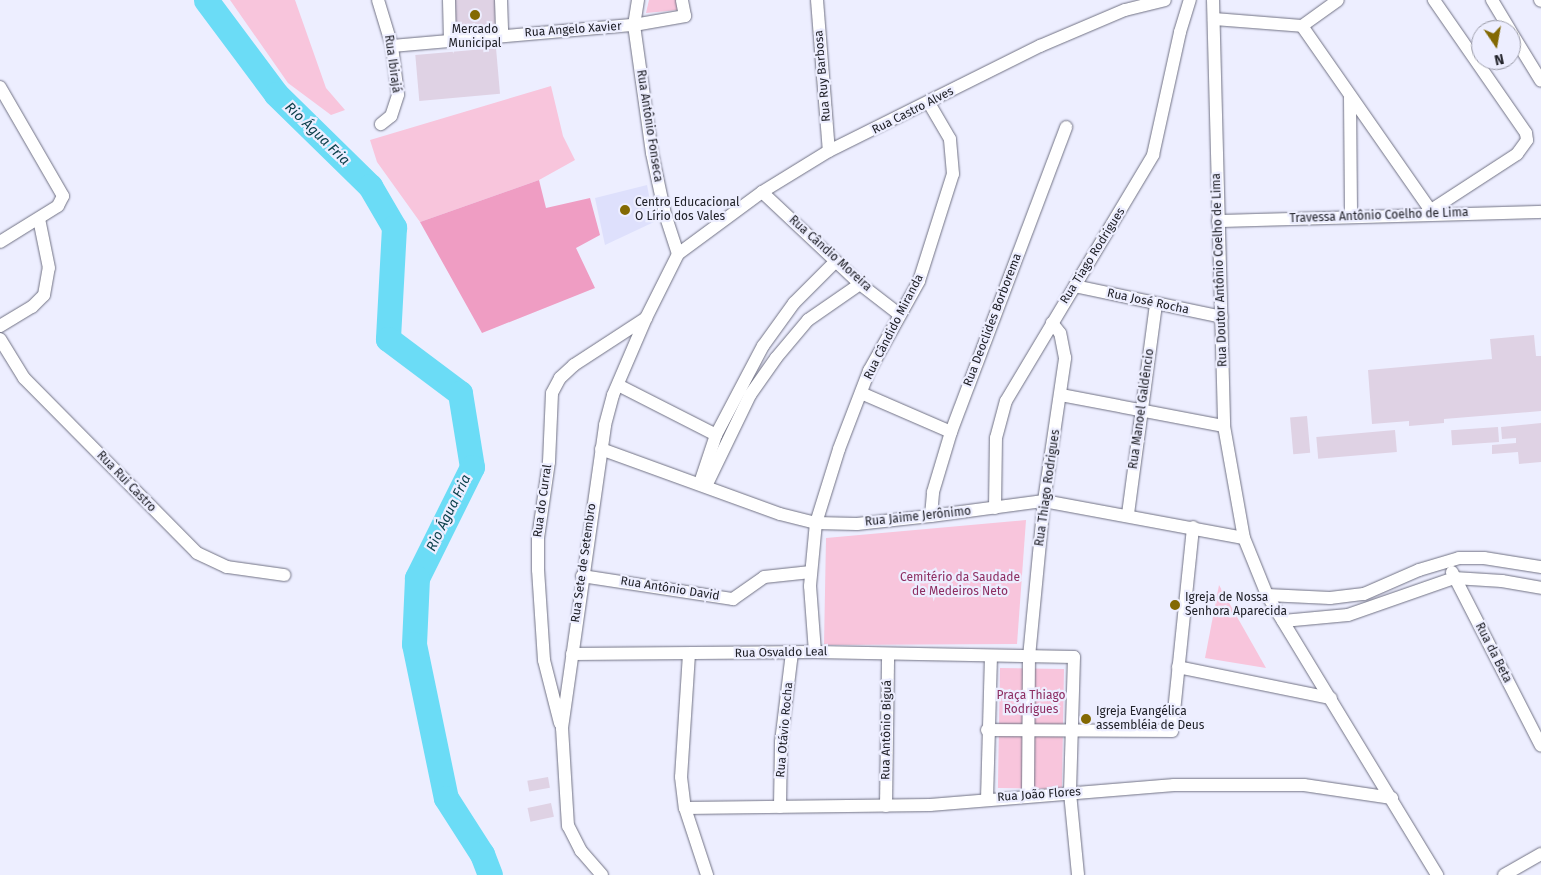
<!DOCTYPE html>
<meta charset="utf-8">
<style>
body{margin:0}
#map{position:relative;width:1541px;height:875px;overflow:hidden;background:#edeeff;font-family:"Fira Sans",sans-serif}
div>[style]{position:absolute}
[style*='--x']{left:calc(var(--x)*1px);top:calc(var(--y)*1px);width:calc(var(--w)*1px);rotate:calc(var(--a)*1deg)}
.built>*{inset:0;background:#dee0fc}
.green>*{inset:0;background:#f8c5dc;transform-origin:0 0}
.forest>*{inset:0;background:#ef9dc3}
.river>*{height:25px;margin:-12.5px;padding:0 12.5px;transform-origin:12.5px;border-radius:12.5px;background:#6bdcf6}
.building>*{inset:0;background:#dfd2e4;transform-origin:0 0}
.roads{filter:drop-shadow(0 0 1px #717284) drop-shadow(0 0 1px #717284)}
.street>*{height:12px;margin:-6px;padding:0 6px;transform-origin:6px;border-radius:6px;background:#fff}
.dots>*{width:14px;height:14px;translate:-50% -50%;box-sizing:border-box;border:2px solid #edeeff;border-radius:50%}
span{translate:-50% -50%;white-space:nowrap;text-align:center;line-height:1.15;-webkit-text-stroke:4.5px #edeeff;paint-order:stroke}
.poi-label{font-size:12px;color:#202128}
.left{translate:0 -50%;text-align:left}
.street-label{font-size:12px;color:#202128}
.park-label{font-size:12px;color:#8d2e62}
.water-label{font-size:14px;color:#0c414c;font-style:italic}
.north{position:absolute;left:1471px;top:20px;width:50px;height:50px;box-sizing:border-box;background:#edeeff;border:1px solid #9b9ca9;border-radius:50%;rotate:168deg;font-size:14px;font-weight:700;line-height:20px;text-align:center;color:#202128}
.north::after{content:'';display:block;margin:auto;width:18px;height:22px;background:#836903;clip-path:polygon(50% 0,100% 100%,50% 72%,0 100%)}
</style>
<div id="map">
<div class="built">
<div style="clip-path:polygon(647px 185px,654px 222px,605px 245px,595px 198px)"></div>
</div>
<div class="green">
<div style="clip-path:polygon(230px 0,295px 0,326px 88px,345px 110px,331px 115px,288px 83px)"></div>
<div style="clip-path:polygon(649px 0,676px 0,678px 10px,646px 13px)"></div>
<div style="clip-path:polygon(551px 86px,563px 136px,575px 160px,539px 180px,420px 222px,377px 162px,370px 140px)"></div>
<div style="clip-path:polygon(1026px 520px,1017px 644px,824px 645px,826px 538px)"></div>
<div style="clip-path:polygon(1219px 585px,1266px 668px,1205px 658px)"></div>
<div style="left:1000px;top:668px;width:64px;height:120px;rotate:1deg"></div>
</div>
<div class="forest">
<div style="clip-path:polygon(539px 180px,546px 208px,590px 198px,600px 235px,576px 248px,595px 288px,482px 333px,420px 222px)"></div>
</div>
<div class="river">
<div style="--x:206;--y:0;--w:117;--a:53.3"></div>
<div style="--x:276;--y:94;--w:132;--a:44.4"></div>
<div style="--x:370;--y:186;--w:48;--a:59.7"></div>
<div style="--x:394;--y:227;--w:112;--a:93.1"></div>
<div style="--x:388;--y:339;--w:90;--a:36.9"></div>
<div style="--x:460;--y:393;--w:75;--a:80.8"></div>
<div style="--x:472;--y:467;--w:124;--a:116.4"></div>
<div style="--x:417;--y:578;--w:66;--a:92.6"></div>
<div style="--x:414;--y:644;--w:157;--a:78.3"></div>
<div style="--x:446;--y:798;--w:67;--a:57.3"></div>
<div style="--x:482;--y:854;--w:22;--a:69"></div>
</div>
<div class="building">
<div style="left:455px;top:0;width:40px;height:30px"></div>
<div style="left:496px;top:48px;width:46px;height:81px;rotate:85deg"></div>
<div style="clip-path:polygon(1534px 335px,1536px 356px,1541px 356px,1541px 411px,1444px 419px,1444px 423px,1409px 426px,1409px 421px,1372px 424px,1368px 370px,1492px 359px,1490px 339px)"></div>
<div style="left:1307px;top:416px;width:37px;height:17px;rotate:85deg"></div>
<div style="clip-path:polygon(1541px 423px,1541px 462px,1519px 464px,1518px 452px,1492px 454px,1492px 445px,1516px 443px,1516px 438px,1502px 439px,1501px 427px)"></div>
<div style="left:1498px;top:427px;width:15px;height:47px;rotate:86deg"></div>
<div style="left:1395px;top:430px;width:22px;height:79px;rotate:85deg"></div>
<div style="left:548px;top:777px;width:11px;height:21px;rotate:80deg"></div>
<div style="left:551px;top:803px;width:14px;height:24px;rotate:78deg"></div>
</div>
<div class="roads">
<div class="street">
<div style="--x:378;--y:0;--w:48;--a:73.1"></div>
<div style="--x:392;--y:46;--w:49;--a:83"></div>
<div style="--x:398;--y:95;--w:22;--a:108"></div>
<div style="--x:391;--y:116;--w:13;--a:141"></div>
<div style="--x:449;--y:0;--w:40;--a:88.6"></div>
<div style="--x:501;--y:0;--w:36;--a:88"></div>
<div style="--x:638;--y:0;--w:25;--a:99"></div>
<div style="--x:634;--y:25;--w:129;--a:82"></div>
<div style="--x:652;--y:153;--w:62;--a:78"></div>
<div style="--x:665;--y:214;--w:42;--a:72"></div>
<div style="--x:817;--y:0;--w:151;--a:85.5"></div>
<div style="--x:1213;--y:0;--w:426;--a:88.5"></div>
<div style="--x:1224;--y:426;--w:114;--a:79.9"></div>
<div style="--x:1244;--y:538;--w:61;--a:68"></div>
<div style="--x:1267;--y:595;--w:328;--a:58.7"></div>
<div style="--x:1492;--y:0;--w:35;--a:59"></div>
<div style="--x:1540;--y:0;--w:1;--a:45"></div>
<div style="--x:1214;--y:19;--w:88;--a:4.5"></div>
<div style="--x:1302;--y:26;--w:226;--a:55.1"></div>
<div style="--x:1302;--y:26;--w:44;--a:-35.8"></div>
<div style="--x:1511;--y:32;--w:57;--a:58.5"></div>
<div style="--x:392;--y:46;--w:243;--a:-5"></div>
<div style="--x:634;--y:25;--w:52;--a:-10"></div>
<div style="--x:685;--y:16;--w:16;--a:-101"></div>
<div style="--x:0;--y:87;--w:126;--a:60"></div>
<div style="--x:63;--y:196;--w:11;--a:117"></div>
<div style="--x:58;--y:206;--w:68;--a:148.2"></div>
<div style="--x:1350;--y:97;--w:120;--a:89.5"></div>
<div style="--x:762;--y:192;--w:134;--a:43.2"></div>
<div style="--x:860;--y:284;--w:49;--a:37.6"></div>
<div style="--x:1425;--y:214;--w:110;--a:-33.1"></div>
<div style="--x:1517;--y:154;--w:17;--a:-54"></div>
<div style="--x:1527;--y:140;--w:7;--a:-98"></div>
<div style="--x:1526;--y:133;--w:162;--a:-124.7"></div>
<div style="--x:1218;--y:221;--w:323;--a:-1.6"></div>
<div style="--x:1075;--y:286;--w:150;--a:11.9"></div>
<div style="--x:0;--y:326;--w:37;--a:-31"></div>
<div style="--x:32;--y:307;--w:17;--a:-45"></div>
<div style="--x:44;--y:295;--w:27;--a:-80"></div>
<div style="--x:49;--y:268;--w:50;--a:-101.5"></div>
<div style="--x:0;--y:339;--w:46;--a:58.4"></div>
<div style="--x:24;--y:378;--w:246;--a:45.3"></div>
<div style="--x:197;--y:553;--w:33;--a:25"></div>
<div style="--x:227;--y:567;--w:58;--a:8"></div>
<div style="--x:618;--y:385;--w:110;--a:27"></div>
<div style="--x:861;--y:393;--w:98;--a:23.4"></div>
<div style="--x:1061;--y:395;--w:166;--a:10.8"></div>
<div style="--x:601;--y:449;--w:190;--a:20"></div>
<div style="--x:780;--y:514;--w:37;--a:14"></div>
<div style="--x:816;--y:523;--w:41;--a:1.4"></div>
<div style="--x:857;--y:524;--w:74;--a:-6.2"></div>
<div style="--x:931;--y:516;--w:114;--a:-7.6"></div>
<div style="--x:1044;--y:501;--w:203;--a:10.5"></div>
<div style="--x:708;--y:482;--w:97;--a:-64.2"></div>
<div style="--x:750;--y:395;--w:45;--a:-54.9"></div>
<div style="--x:776;--y:358;--w:50;--a:-49.9"></div>
<div style="--x:808;--y:320;--w:63;--a:-34.7"></div>
<div style="--x:700;--y:483;--w:51;--a:-71.6"></div>
<div style="--x:716;--y:435;--w:101;--a:-62.2"></div>
<div style="--x:763;--y:346;--w:53;--a:-54.2"></div>
<div style="--x:794;--y:303;--w:59;--a:-45"></div>
<div style="--x:995;--y:508;--w:70;--a:-89.2"></div>
<div style="--x:996;--y:438;--w:38;--a:-75"></div>
<div style="--x:1006;--y:401;--w:287;--a:-59.1"></div>
<div style="--x:1153;--y:155;--w:126;--a:-77.6"></div>
<div style="--x:1180;--y:32;--w:34;--a:-73"></div>
<div style="--x:1128;--y:514;--w:212;--a:-82.4"></div>
<div style="--x:931;--y:516;--w:24;--a:-85"></div>
<div style="--x:933;--y:492;--w:63;--a:-73.3"></div>
<div style="--x:951;--y:432;--w:326;--a:-69.3"></div>
<div style="--x:1452;--y:572;--w:195;--a:62.9"></div>
<div style="--x:582;--y:576;--w:153;--a:8.7"></div>
<div style="--x:733;--y:599;--w:38;--a:-35"></div>
<div style="--x:764;--y:577;--w:47;--a:-6.1"></div>
<div style="--x:1267;--y:595;--w:63;--a:2.7"></div>
<div style="--x:1330;--y:598;--w:34;--a:-7"></div>
<div style="--x:1364;--y:594;--w:60;--a:-23.6"></div>
<div style="--x:1419;--y:570;--w:42;--a:-16.7"></div>
<div style="--x:1459;--y:558;--w:25;--a:0"></div>
<div style="--x:1484;--y:558;--w:58;--a:9"></div>
<div style="--x:1283;--y:621;--w:65;--a:-5.3"></div>
<div style="--x:1348;--y:615;--w:112;--a:-19.2"></div>
<div style="--x:1454;--y:578;--w:48;--a:3.6"></div>
<div style="--x:1502;--y:581;--w:40;--a:10"></div>
<div style="--x:815;--y:652;--w:66;--a:-94.3"></div>
<div style="--x:810;--y:586;--w:63;--a:-84.6"></div>
<div style="--x:816;--y:523;--w:77;--a:-72.7"></div>
<div style="--x:839;--y:449;--w:84;--a:-69"></div>
<div style="--x:869;--y:371;--w:103;--a:-60.9"></div>
<div style="--x:919;--y:281;--w:112;--a:-72.4"></div>
<div style="--x:953;--y:174;--w:35;--a:-95"></div>
<div style="--x:950;--y:139;--w:42;--a:-120.3"></div>
<div style="--x:572;--y:654;--w:243;--a:-0.5"></div>
<div style="--x:815;--y:652;--w:259;--a:1.1"></div>
<div style="--x:1074;--y:657;--w:136;--a:91.7"></div>
<div style="--x:1070;--y:793;--w:82;--a:84.4"></div>
<div style="--x:689;--y:654;--w:123;--a:93.7"></div>
<div style="--x:681;--y:777;--w:31;--a:83"></div>
<div style="--x:685;--y:808;--w:71;--a:71.8"></div>
<div style="--x:1178;--y:667;--w:156;--a:11.5"></div>
<div style="--x:560;--y:723;--w:65;--a:-104.3"></div>
<div style="--x:544;--y:660;--w:90;--a:-93.8"></div>
<div style="--x:538;--y:570;--w:32;--a:-90"></div>
<div style="--x:538;--y:538;--w:77;--a:-81.8"></div>
<div style="--x:549;--y:462;--w:69;--a:-87.5"></div>
<div style="--x:552;--y:393;--w:17;--a:-62"></div>
<div style="--x:560;--y:378;--w:19;--a:-43"></div>
<div style="--x:574;--y:365;--w:86;--a:-33.1"></div>
<div style="--x:987;--y:730;--w:185;--a:0.3"></div>
<div style="--x:1172;--y:731;--w:205;--a:-84.1"></div>
<div style="--x:1028;--y:795;--w:138;--a:-89.6"></div>
<div style="--x:1029;--y:657;--w:157;--a:-84.5"></div>
<div style="--x:1044;--y:501;--w:145;--a:-81.6"></div>
<div style="--x:1065;--y:358;--w:25;--a:-101"></div>
<div style="--x:1060;--y:333;--w:13;--a:-129"></div>
<div style="--x:987;--y:799;--w:143;--a:-88.4"></div>
<div style="--x:886;--y:806;--w:152;--a:-89.2"></div>
<div style="--x:780;--y:807;--w:65;--a:-89.1"></div>
<div style="--x:781;--y:742;--w:90;--a:-83"></div>
<div style="--x:685;--y:808;--w:245;--a:-0.7"></div>
<div style="--x:930;--y:805;--w:245;--a:-4.7"></div>
<div style="--x:1174;--y:785;--w:130;--a:0"></div>
<div style="--x:1304;--y:785;--w:89;--a:8.4"></div>
<div style="--x:602;--y:875;--w:32;--a:-131"></div>
<div style="--x:581;--y:851;--w:28;--a:-117"></div>
<div style="--x:568;--y:826;--w:98;--a:-93.5"></div>
<div style="--x:562;--y:728;--w:306;--a:-81.9"></div>
<div style="--x:605;--y:425;--w:31;--a:-75"></div>
<div style="--x:613;--y:395;--w:84;--a:-66.8"></div>
<div style="--x:646;--y:318;--w:72;--a:-63.4"></div>
<div style="--x:678;--y:254;--w:104;--a:-36.4"></div>
<div style="--x:762;--y:192;--w:79;--a:-31.5"></div>
<div style="--x:829;--y:151;--w:236;--a:-26.5"></div>
<div style="--x:1040;--y:46;--w:92;--a:-23"></div>
<div style="--x:1125;--y:10;--w:41;--a:-14"></div>
<div style="--x:1504;--y:875;--w:43;--a:-29.6"></div>
</div>
</div>
<div class="dots">
<div style="left:475px;top:15px;background:#836903"></div>
<div style="left:625px;top:210px;background:#836903"></div>
<div style="left:1175px;top:605px;background:#836903"></div>
<div style="left:1086px;top:719px;background:#836903"></div>
</div>
<div class="poi-label">
<span style="left:475px;top:37px">Mercado<br>Municipal</span>
<span class="left" style="left:635px;top:210px">Centro Educacional<br>O Lírio dos Vales</span>
<span class="left" style="left:1185px;top:605px">Igreja de Nossa<br>Senhora Aparecida</span>
<span class="left" style="left:1096px;top:719px">Igreja Evangélica<br>assembléia de Deus</span>
</div>
<div class="street-label">
<span style="left:573px;top:30px;rotate:-4deg">Rua Angelo Xavier</span>
<span style="left:392px;top:64px;rotate:82deg">Rua Ibirajá</span>
<span style="left:823px;top:76px;rotate:-95deg">Rua Ruy Barbosa</span>
<span style="left:913px;top:111px;rotate:-27deg">Rua Castro Alves</span>
<span style="left:649px;top:126px;rotate:81deg">Rua Antônio Fonseca</span>
<span style="left:1379px;top:216px;rotate:-2deg">Travessa Antônio Coelho de Lima</span>
<span style="left:830px;top:254px;rotate:42deg">Rua Cândio Moreira</span>
<span style="left:1093px;top:256px;rotate:-58deg">Rua Tiago Rodrigues</span>
<span style="left:1220px;top:270px;rotate:-92deg">Rua Doutor Antônio Coelho de Lima</span>
<span style="left:1148px;top:302px;rotate:12deg">Rua José Rocha</span>
<span style="left:993px;top:320px;rotate:-69deg">Rua Deoclides Borborema</span>
<span style="left:894px;top:327px;rotate:-63deg">Rua Cândido Miranda</span>
<span style="left:1142px;top:409px;rotate:-82deg">Rua Manoel Galdêncio</span>
<span style="left:126px;top:482px;rotate:46deg">Rua Rui Castro</span>
<span style="left:1048px;top:488px;rotate:-82deg">Rua Thiago Rodrigues</span>
<span style="left:543px;top:501px;rotate:-82deg">Rua do Curral</span>
<span style="left:918px;top:517px;rotate:-6deg">Rua Jaime Jerônimo</span>
<span style="left:584px;top:563px;rotate:-82deg">Rua Sete de Setembro</span>
<span style="left:670px;top:589px;rotate:9deg">Rua Antônio David</span>
<span style="left:781px;top:653px;rotate:-1deg">Rua Osvaldo Leal</span>
<span style="left:1493px;top:653px;rotate:63deg">Rua da Beta</span>
<span style="left:785px;top:730px;rotate:-85deg">Rua Otávio Rocha</span>
<span style="left:887px;top:730px;rotate:-89deg">Rua Antônio Biguá</span>
<span style="left:1039px;top:795px;rotate:-4deg">Rua João Flores</span>
</div>
<div class="park-label">
<span style="left:960px;top:585px">Cemitério da Saudade<br>de Medeiros Neto</span>
<span style="left:1031px;top:703px">Praça Thiago<br>Rodrigues</span>
</div>
<div class="water-label">
<span style="left:317px;top:134px;rotate:44deg">Rio Água Fria</span>
<span style="left:449px;top:513px;rotate:-64deg">Rio Água Fria</span>
</div>
<div class="north">N</div>
</div>
